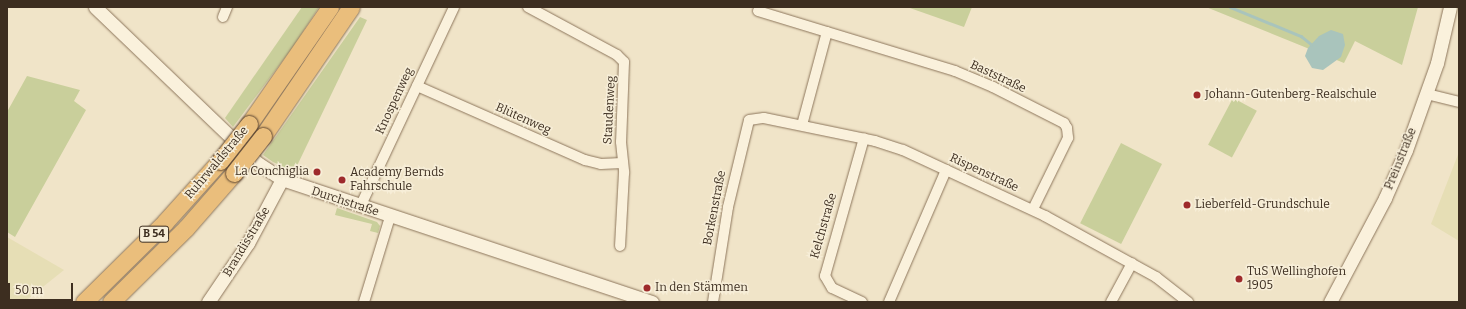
<!DOCTYPE html>
<meta charset="utf-8">
<style>
body{margin:0}
#map{position:relative;width:1466px;height:309px;overflow:hidden;background:#f0e4c8;font-family:Bitter,serif}
div>[style]{position:absolute}
[style*='--x']{left:calc(var(--x)*1px);top:calc(var(--y)*1px);width:calc(var(--w)*1px);rotate:calc(var(--a)*1deg)}
.farmland>*{inset:0;background:#e6deb5}
.green>*{inset:0;background:#c9cf9b;transform-origin:0 0}
.water>*{inset:0;background:#a9c4bc}
.stream>*{height:2.5px;margin:-1.25px;padding:0 1.25px;transform-origin:1.25px;border-radius:1.25px;background:#a9c4bc}
.roads{filter:drop-shadow(0 0 1px #8d765c) drop-shadow(0 0 1px #8d765c)}
.minor>*{height:10px;margin:-5px;padding:0 5px;transform-origin:5px;border-radius:5px;background:#faf1dc}
.tertiary>*{height:13px;margin:-6.5px;padding:0 6.5px;transform-origin:6.5px;border-radius:6.5px;background:#faf1dc}
.trunk>*{height:17px;margin:-8.5px;padding:0 8.5px;transform-origin:8.5px;border-radius:8.5px;background:#eabe7c}
.bridges{filter:drop-shadow(0 0 1px #5b4430) drop-shadow(0 0 1px #5b4430)}
.trunk-bridge>*{height:17px;margin:-8.5px;padding:0 8.5px;transform-origin:8.5px;border-radius:8.5px;background:#eabe7c}
.dots>*{width:11px;height:11px;translate:-50% -50%;box-sizing:border-box;border:2px solid #f7eed8;border-radius:50%}
span{translate:-50% -50%;white-space:nowrap;text-align:center;line-height:1.15;-webkit-text-stroke:3px #f7eed8;paint-order:stroke}
.shield-label span{padding:1px 3px;background:#f7eed8;border:1px solid;border-radius:3px;-webkit-text-stroke-width:0}
.shield-label{font-size:11px;color:#3d2e20;font-weight:700}
.street-label{font-size:12px;color:#3d2e20}
.poi-label{font-size:12px;color:#3d2e20}
.left{translate:0 -50%;text-align:left}
.right{translate:-100% -50%;text-align:right}
.frame{position:absolute;inset:0;border:8px solid #3d2e20;pointer-events:none}
.scale{position:absolute;left:8px;top:283px;width:65px;height:18px;box-sizing:border-box;border:2px solid #3d2e20;border-top:0;padding-left:5px;font-size:12px;line-height:14px;white-space:nowrap;color:#3d2e20;-webkit-text-stroke:3px #f7eed8;paint-order:stroke}
</style>
<div id="map">
<div class="farmland">
<div style="clip-path:polygon(1459px 152px,1459px 241px,1431px 224px)"></div>
<div style="clip-path:polygon(7px 237px,64px 270px,24px 302px,7px 302px)"></div>
</div>
<div class="green">
<div style="clip-path:polygon(302px 7px,319px 7px,293px 47px,233px 127px,225px 118px)"></div>
<div style="clip-path:polygon(907px 7px,972px 7px,964px 27px)"></div>
<div style="clip-path:polygon(1206px 7px,1418px 7px,1402px 65px,1355px 41px,1344px 63px)"></div>
<div style="clip-path:polygon(360px 17px,367px 20px,294px 172px,273px 162px,263px 155px)"></div>
<div style="clip-path:polygon(27px 76px,80px 90px,74px 101px,86px 110px,15px 237px,7px 232px,7px 112px)"></div>
<div style="left:1233px;top:98px;width:27px;height:53px;rotate:28deg"></div>
<div style="left:1121px;top:143px;width:46px;height:90px;rotate:27deg"></div>
<div style="clip-path:polygon(337px 208px,377px 222px,380px 226px,378px 233px,370px 231px,372px 224px,335px 215px)"></div>
</div>
<div class="water">
<div style="clip-path:polygon(1331px 30px,1343px 34px,1345px 45px,1341px 57px,1323px 70px,1312px 68px,1305px 56px,1308px 48px,1319px 36px)"></div>
</div>
<div class="stream">
<div style="--x:1230;--y:7;--w:77;--a:22.2"></div>
<div style="--x:1301;--y:36;--w:13;--a:39"></div>
</div>
<div class="roads">
<div class="minor">
<div style="--x:528;--y:7;--w:101;--a:28.3"></div>
<div style="--x:617;--y:55;--w:10;--a:45"></div>
<div style="--x:624;--y:62;--w:80;--a:92.1"></div>
<div style="--x:621;--y:142;--w:31;--a:84"></div>
<div style="--x:624;--y:173;--w:73;--a:93.1"></div>
<div style="--x:758;--y:11;--w:72;--a:16.9"></div>
<div style="--x:223;--y:17;--w:11;--a:-68"></div>
<div style="--x:417;--y:86;--w:184;--a:23.8"></div>
<div style="--x:585;--y:160;--w:16;--a:14"></div>
<div style="--x:601;--y:164;--w:21;--a:-3"></div>
<div style="--x:1427;--y:94;--w:33;--a:14"></div>
<div style="--x:802;--y:125;--w:96;--a:-75"></div>
<div style="--x:827;--y:32;--w:134;--a:16.9"></div>
<div style="--x:955;--y:71;--w:41;--a:22.8"></div>
<div style="--x:993;--y:87;--w:80;--a:26.9"></div>
<div style="--x:1064;--y:123;--w:6;--a:59"></div>
<div style="--x:1067;--y:128;--w:10;--a:84"></div>
<div style="--x:1068;--y:138;--w:79;--a:116.2"></div>
<div style="--x:360;--y:207;--w:221;--a:-64.8"></div>
<div style="--x:364;--y:302;--w:89;--a:-73"></div>
<div style="--x:713;--y:302;--w:96;--a:-81"></div>
<div style="--x:728;--y:207;--w:89;--a:-76.4"></div>
<div style="--x:749;--y:120;--w:15;--a:-8"></div>
<div style="--x:764;--y:118;--w:113;--a:11.7"></div>
<div style="--x:875;--y:141;--w:29;--a:18"></div>
<div style="--x:903;--y:150;--w:157;--a:24.9"></div>
<div style="--x:1045;--y:216;--w:127;--a:28.8"></div>
<div style="--x:1156;--y:277;--w:41;--a:38"></div>
<div style="--x:862;--y:302;--w:33;--a:-155"></div>
<div style="--x:832;--y:288;--w:14;--a:-120"></div>
<div style="--x:825;--y:276;--w:143;--a:-74.2"></div>
<div style="--x:889;--y:302;--w:144;--a:-66.6"></div>
<div style="--x:1111;--y:302;--w:44;--a:-61.7"></div>
</div>
<div class="tertiary">
<div style="--x:95;--y:7;--w:227;--a:43.8"></div>
<div style="--x:259;--y:164;--w:27;--a:33"></div>
<div style="--x:282;--y:179;--w:390;--a:18.4"></div>
<div style="--x:208;--y:302;--w:71;--a:-55.9"></div>
<div style="--x:248;--y:243;--w:72;--a:-62"></div>
<div style="--x:1330;--y:302;--w:118;--a:-62.1"></div>
<div style="--x:1385;--y:198;--w:52;--a:-66.4"></div>
<div style="--x:1406;--y:150;--w:92;--a:-70.4"></div>
<div style="--x:1437;--y:63;--w:57;--a:-76.9"></div>
</div>
<div class="trunk">
<div style="--x:249;--y:124;--w:142;--a:-55.3"></div>
<div style="--x:263;--y:136;--w:156;--a:-55.7"></div>
<div style="--x:84;--y:302;--w:114;--a:-44.6"></div>
<div style="--x:165;--y:222;--w:82;--a:-48"></div>
<div style="--x:111;--y:302;--w:105;--a:-44.6"></div>
<div style="--x:186;--y:228;--w:73;--a:-48.9"></div>
</div>
</div>
<div class="bridges">
<div class="trunk-bridge">
<div style="--x:220;--y:161;--w:47;--a:-51.9"></div>
<div style="--x:234;--y:173;--w:47;--a:-51.9"></div>
</div>
</div>
<div class="dots">
<div style="left:1197px;top:95px;background:#9e2a2b"></div>
<div style="left:317px;top:172px;background:#9e2a2b"></div>
<div style="left:342px;top:180px;background:#9e2a2b"></div>
<div style="left:1187px;top:205px;background:#9e2a2b"></div>
<div style="left:1239px;top:279px;background:#9e2a2b"></div>
<div style="left:647px;top:288px;background:#9e2a2b"></div>
</div>
<div class="shield-label">
<span style="left:154px;top:234px">B 54</span>
</div>
<div class="street-label">
<span style="left:998px;top:77px;rotate:25deg">Baststraße</span>
<span style="left:395px;top:101px;rotate:-65deg">Knospenweg</span>
<span style="left:610px;top:110px;rotate:-87deg">Staudenweg</span>
<span style="left:523px;top:119px;rotate:24deg">Blütenweg</span>
<span style="left:1401px;top:159px;rotate:-68deg">Preinstraße</span>
<span style="left:217px;top:163px;rotate:-50deg">Ruhrwaldstraße</span>
<span style="left:984px;top:173px;rotate:25deg">Rispenstraße</span>
<span style="left:345px;top:202px;rotate:18deg">Durchstraße</span>
<span style="left:715px;top:208px;rotate:-79deg">Borkenstraße</span>
<span style="left:824px;top:226px;rotate:-74deg">Kelchstraße</span>
<span style="left:247px;top:242px;rotate:-59deg">Brandisstraße</span>
</div>
<div class="poi-label">
<span class="left" style="left:1205px;top:95px">Johann-Gutenberg-Realschule</span>
<span class="right" style="left:309px;top:172px">La Conchiglia</span>
<span class="left" style="left:350px;top:180px">Academy Bernds<br>Fahrschule</span>
<span class="left" style="left:1195px;top:205px">Lieberfeld-Grundschule</span>
<span class="left" style="left:1247px;top:279px">TuS Wellinghofen<br>1905</span>
<span class="left" style="left:655px;top:288px">In den Stämmen</span>
</div>
<div class="frame"></div>
<div class="scale">50 m</div>
</div>
